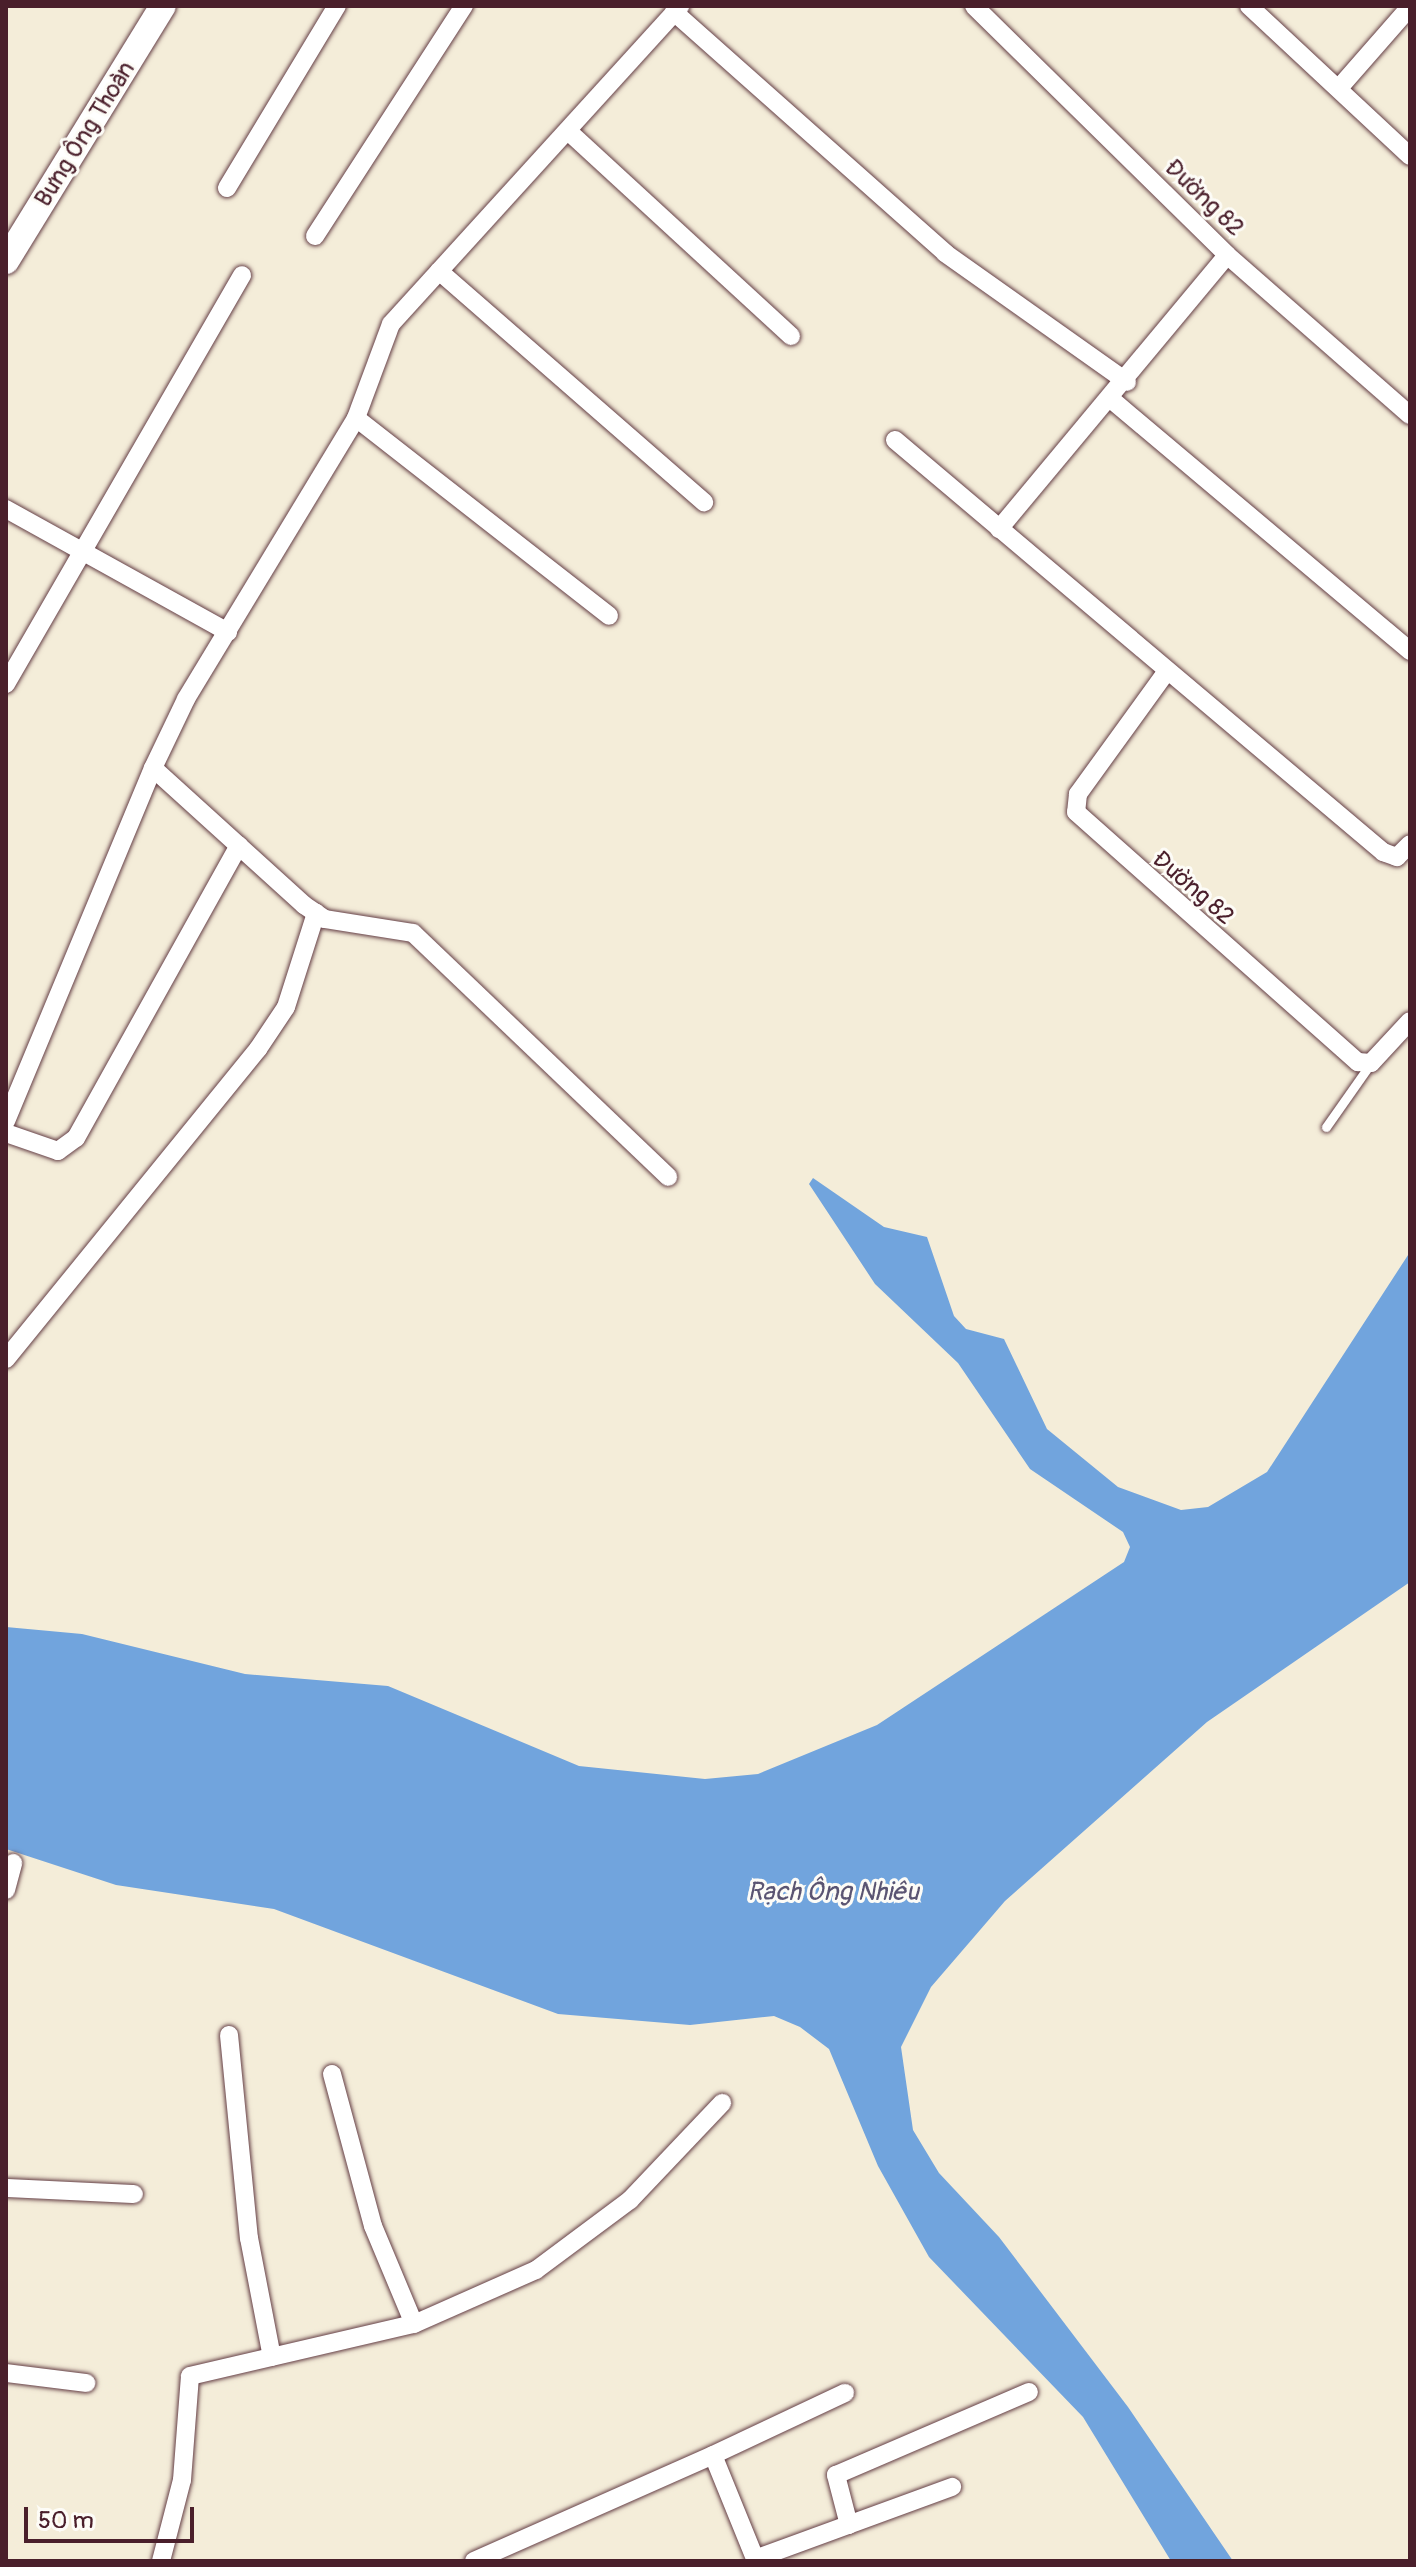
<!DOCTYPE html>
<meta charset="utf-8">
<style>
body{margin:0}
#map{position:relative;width:1416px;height:2567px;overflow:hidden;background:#f4edd9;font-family:Pangolin,sans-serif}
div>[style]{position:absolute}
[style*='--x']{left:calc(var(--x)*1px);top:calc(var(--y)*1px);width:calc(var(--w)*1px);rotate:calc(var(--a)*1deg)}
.water>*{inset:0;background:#71a4dd}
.roads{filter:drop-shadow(0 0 2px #643e45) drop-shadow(0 0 2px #643e45)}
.lane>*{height:9px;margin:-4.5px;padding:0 4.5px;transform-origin:4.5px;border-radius:4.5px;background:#fff}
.street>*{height:18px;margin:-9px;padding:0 9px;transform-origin:9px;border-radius:9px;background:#fff}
.secondary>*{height:26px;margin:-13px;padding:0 13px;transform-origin:13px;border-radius:13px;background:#fff}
span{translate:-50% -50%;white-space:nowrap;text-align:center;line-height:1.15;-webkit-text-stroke:6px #fdfcf7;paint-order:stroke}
.street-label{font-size:24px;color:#4a1f2b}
.water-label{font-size:26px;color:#5a5472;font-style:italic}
.frame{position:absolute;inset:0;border:8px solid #4a1f2b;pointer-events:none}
.scale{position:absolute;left:24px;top:2507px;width:170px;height:36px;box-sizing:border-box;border:4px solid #4a1f2b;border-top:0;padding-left:10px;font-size:24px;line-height:28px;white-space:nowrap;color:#4a1f2b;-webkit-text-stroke:6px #fdfcf7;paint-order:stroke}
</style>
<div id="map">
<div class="water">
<div style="clip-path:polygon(813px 1178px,884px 1227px,927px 1237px,954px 1316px,966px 1329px,1004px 1339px,1047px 1429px,1118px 1487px,1181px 1510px,1208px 1507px,1267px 1472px,1410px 1252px,1410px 1582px,1207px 1722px,1005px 1901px,931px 1987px,901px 2047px,913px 2130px,939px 2173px,999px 2237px,1128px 2407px,1233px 2561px,1171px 2561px,1083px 2417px,929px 2257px,878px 2166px,829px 2049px,800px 2027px,774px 2016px,690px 2025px,558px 2014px,274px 1909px,116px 1885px,6px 1849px,6px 1627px,82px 1634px,245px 1674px,388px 1686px,579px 1766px,705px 1779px,758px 1774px,877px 1725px,1124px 1562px,1130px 1547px,1123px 1532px,1030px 1469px,958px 1363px,875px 1284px,809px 1184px)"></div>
</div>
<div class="roads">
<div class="lane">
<div style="--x:1326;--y:1127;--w:78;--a:-54.9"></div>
</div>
<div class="street">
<div style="--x:974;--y:6;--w:355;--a:44.5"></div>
<div style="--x:1227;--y:255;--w:243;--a:41.2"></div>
<div style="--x:1249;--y:6;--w:220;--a:43"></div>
<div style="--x:674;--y:12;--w:363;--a:41.6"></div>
<div style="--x:945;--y:253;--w:223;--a:35.3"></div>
<div style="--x:1339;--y:88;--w:108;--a:-48.8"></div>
<div style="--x:568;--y:131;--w:303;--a:42.6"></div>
<div style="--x:227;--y:188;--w:213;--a:-58.9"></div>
<div style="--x:315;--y:236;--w:274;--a:-57.1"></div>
<div style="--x:439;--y:271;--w:352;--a:41.1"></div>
<div style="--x:1112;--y:400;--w:390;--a:40.1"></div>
<div style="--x:356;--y:418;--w:321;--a:38"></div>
<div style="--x:895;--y:440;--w:639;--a:40.17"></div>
<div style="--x:1383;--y:852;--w:15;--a:20"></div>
<div style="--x:1397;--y:857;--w:18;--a:-45"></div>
<div style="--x:6;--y:509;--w:254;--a:29"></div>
<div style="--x:999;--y:529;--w:356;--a:-50.2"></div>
<div style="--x:1167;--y:671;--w:152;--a:125.9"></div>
<div style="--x:1078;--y:794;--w:18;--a:96"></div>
<div style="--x:1076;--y:812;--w:377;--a:41.6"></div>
<div style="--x:1358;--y:1062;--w:13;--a:4"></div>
<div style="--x:1371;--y:1063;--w:57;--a:-47.1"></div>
<div style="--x:6;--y:684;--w:472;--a:-60"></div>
<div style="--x:153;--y:768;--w:204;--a:42.2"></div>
<div style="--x:304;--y:905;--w:25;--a:34"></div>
<div style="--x:325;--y:919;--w:89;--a:9"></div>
<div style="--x:413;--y:933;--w:353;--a:43.7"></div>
<div style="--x:6;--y:1121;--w:382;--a:-67.4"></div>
<div style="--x:153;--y:768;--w:76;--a:-64.4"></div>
<div style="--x:186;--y:699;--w:328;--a:-58.8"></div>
<div style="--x:356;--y:418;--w:100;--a:-69.6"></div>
<div style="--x:391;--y:324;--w:430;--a:-47.7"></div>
<div style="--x:6;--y:1133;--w:55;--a:19.1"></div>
<div style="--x:58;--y:1151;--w:22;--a:-36"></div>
<div style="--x:76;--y:1138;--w:335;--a:-60.9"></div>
<div style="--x:6;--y:1359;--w:400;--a:-50.9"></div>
<div style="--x:258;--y:1049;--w:50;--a:-56.3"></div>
<div style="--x:286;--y:1007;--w:99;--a:-72.3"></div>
<div style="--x:6;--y:1890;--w:28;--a:-75"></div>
<div style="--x:229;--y:2035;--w:204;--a:84.4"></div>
<div style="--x:249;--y:2238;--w:121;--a:79.1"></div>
<div style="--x:332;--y:2074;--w:157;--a:74.9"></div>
<div style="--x:373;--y:2226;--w:106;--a:67.3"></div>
<div style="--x:6;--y:2188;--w:128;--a:2.7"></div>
<div style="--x:6;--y:2373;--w:81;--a:7.1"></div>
<div style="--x:849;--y:2525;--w:52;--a:-104.6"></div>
<div style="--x:836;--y:2475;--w:210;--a:-23.3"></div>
<div style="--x:755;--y:2559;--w:210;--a:-20.1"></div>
<div style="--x:161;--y:2561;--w:84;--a:-75.5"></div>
<div style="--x:182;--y:2480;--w:104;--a:-85.6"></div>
<div style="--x:190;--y:2376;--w:230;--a:-13.1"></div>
<div style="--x:414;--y:2324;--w:133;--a:-23.9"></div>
<div style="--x:536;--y:2270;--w:117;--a:-36.7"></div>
<div style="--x:630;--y:2200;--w:134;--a:-46.5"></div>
<div style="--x:474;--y:2561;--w:261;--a:-23.9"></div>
<div style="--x:756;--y:2561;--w:114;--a:-112.1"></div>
<div style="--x:713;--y:2455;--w:146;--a:-25.2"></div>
</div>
<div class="secondary">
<div style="--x:6;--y:261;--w:299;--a:-58.4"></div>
</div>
</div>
<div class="street-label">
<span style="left:85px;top:134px;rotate:-58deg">Bưng Ông Thoàn</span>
<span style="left:1204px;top:198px;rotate:44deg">Đường 82</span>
<span style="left:1193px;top:888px;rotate:41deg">Đường 82</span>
</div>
<div class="water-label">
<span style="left:833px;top:1893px">Rạch Ông Nhiêu</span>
</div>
<div class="frame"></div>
<div class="scale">50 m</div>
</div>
